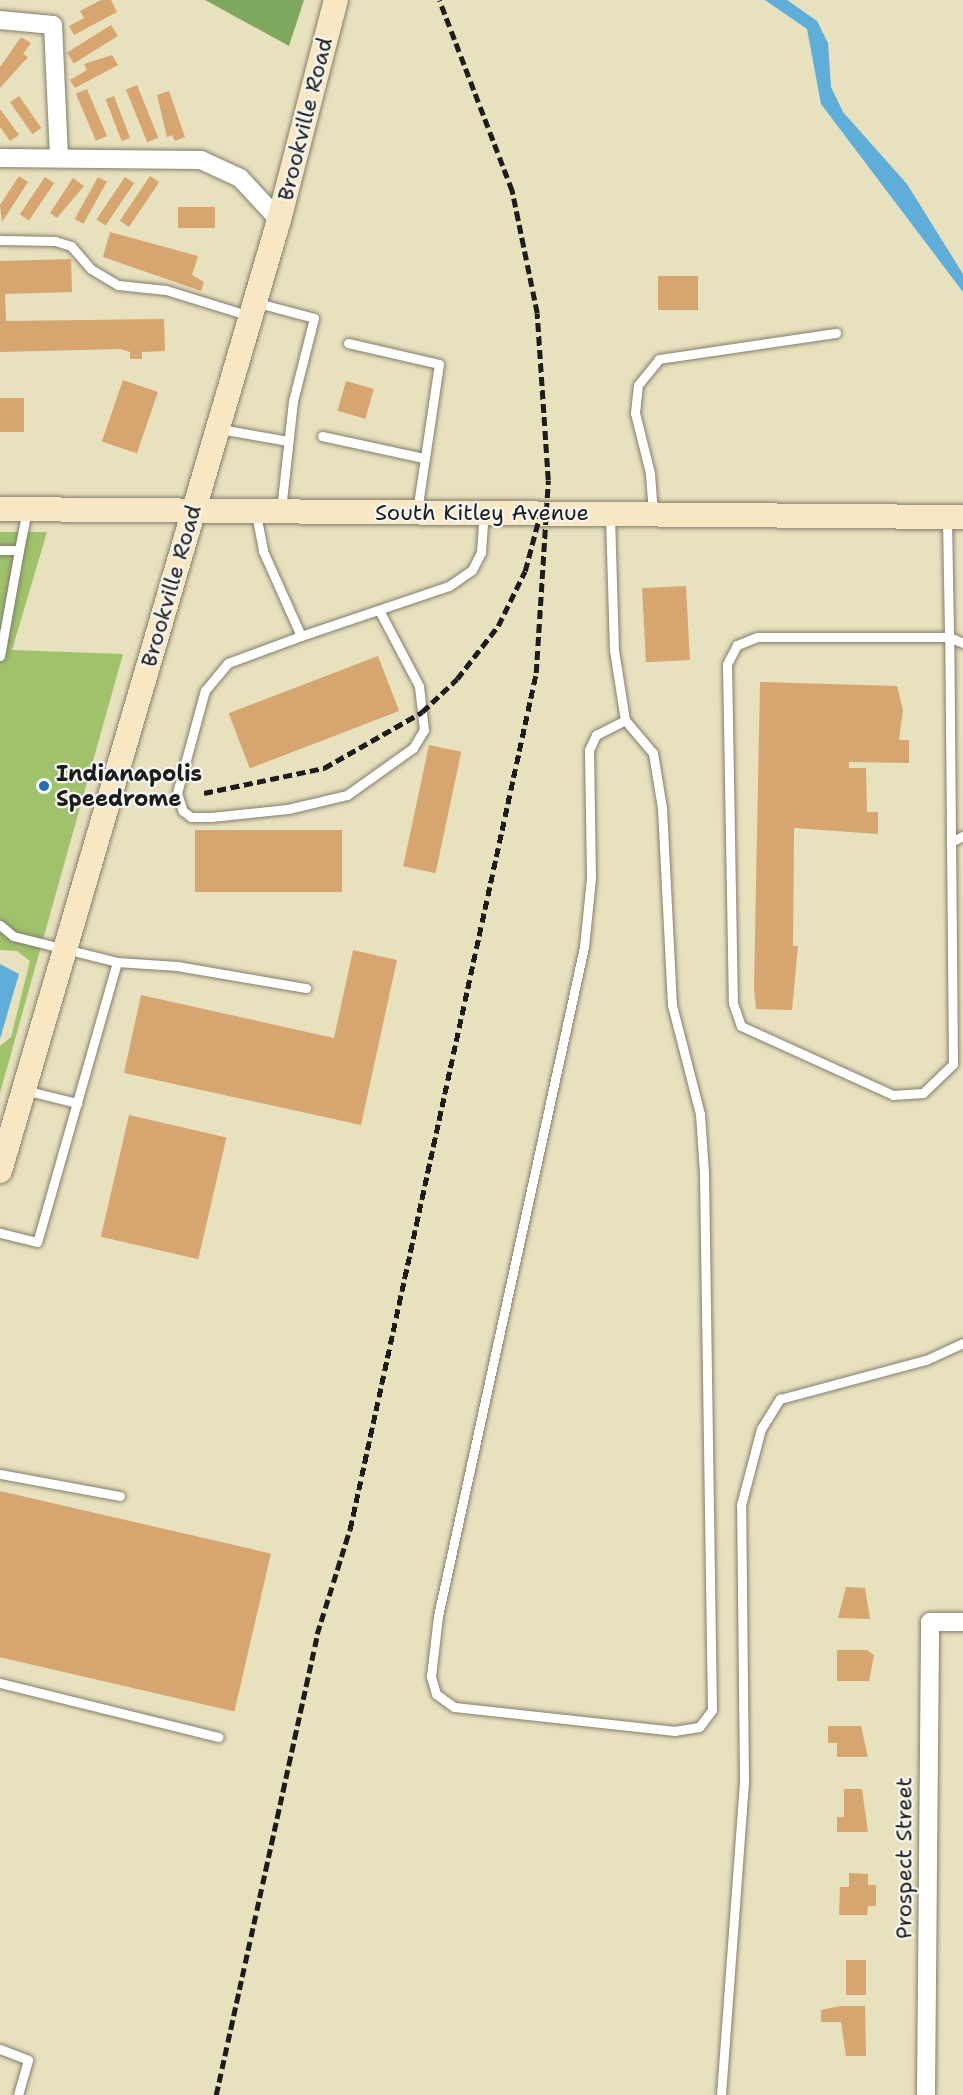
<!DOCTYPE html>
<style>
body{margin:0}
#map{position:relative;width:963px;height:2095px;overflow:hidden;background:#e8e1be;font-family:"Shantell Sans",sans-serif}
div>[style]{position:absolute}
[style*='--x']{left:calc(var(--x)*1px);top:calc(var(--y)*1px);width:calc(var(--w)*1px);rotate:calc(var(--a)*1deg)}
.green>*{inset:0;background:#9fc26b}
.forest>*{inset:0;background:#7fa85f}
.water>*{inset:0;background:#5eaed9}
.building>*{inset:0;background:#d7a570;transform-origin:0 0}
.roads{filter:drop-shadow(0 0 2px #827e6d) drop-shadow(0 0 2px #827e6d)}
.lane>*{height:9px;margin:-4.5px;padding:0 4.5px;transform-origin:4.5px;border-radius:4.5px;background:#fff}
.street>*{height:18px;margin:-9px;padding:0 9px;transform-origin:9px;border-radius:9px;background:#fff}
.secondary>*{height:24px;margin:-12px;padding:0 12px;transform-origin:12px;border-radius:12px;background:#f9e7c3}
.rail>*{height:4.5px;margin-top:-2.25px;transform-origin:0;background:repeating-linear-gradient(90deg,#1c1c1c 0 9px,transparent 0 13.5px)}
.dots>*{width:16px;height:16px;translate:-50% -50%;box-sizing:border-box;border:3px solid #f6f6f2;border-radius:50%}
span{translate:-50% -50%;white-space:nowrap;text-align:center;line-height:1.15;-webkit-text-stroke:4.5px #f6f6f2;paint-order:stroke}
.street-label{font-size:22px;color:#1c1c1c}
.poi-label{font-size:22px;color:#1c1c1c;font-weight:700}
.left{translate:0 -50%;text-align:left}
</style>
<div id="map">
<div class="green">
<div style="clip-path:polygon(0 532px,47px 532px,12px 650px,123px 654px,0 1093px,0 1046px,11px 1037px,30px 961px,17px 951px,0 950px)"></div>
</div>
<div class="forest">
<div style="clip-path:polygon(205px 0,304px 0,289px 46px)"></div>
</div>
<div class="water">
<div style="clip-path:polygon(765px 0,787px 0,817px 21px,828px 43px,831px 87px,843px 112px,907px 184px,963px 274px,963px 292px,821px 104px,807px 29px)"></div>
<div style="clip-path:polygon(0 964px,19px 974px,0 1039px)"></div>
</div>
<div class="building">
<div style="clip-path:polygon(101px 0,111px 0,117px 12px,74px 35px,69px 26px,84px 18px,80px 11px)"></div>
<div style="left:111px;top:25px;width:13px;height:52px;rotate:58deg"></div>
<div style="clip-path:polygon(21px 37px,31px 43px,23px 54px,28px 57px,0 88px,0 67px)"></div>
<div style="clip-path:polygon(112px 55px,118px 65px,75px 88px,70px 80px,87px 70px,84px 64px)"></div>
<div style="left:137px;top:85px;width:57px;height:12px;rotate:68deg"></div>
<div style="left:87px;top:89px;width:51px;height:12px;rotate:67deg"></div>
<div style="clip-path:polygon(169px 91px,185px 137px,175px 141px,172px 135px,167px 137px,157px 95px)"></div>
<div style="left:19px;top:96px;width:39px;height:11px;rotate:55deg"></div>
<div style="left:114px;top:96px;width:45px;height:9px;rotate:69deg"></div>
<div style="clip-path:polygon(0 109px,19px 135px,10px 141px,0 127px)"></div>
<div style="clip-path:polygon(19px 176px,28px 182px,2px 222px,0 205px)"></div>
<div style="left:150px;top:176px;width:11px;height:54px;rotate:34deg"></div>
<div style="left:45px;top:177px;width:11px;height:45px;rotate:34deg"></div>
<div style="left:98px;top:177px;width:10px;height:48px;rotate:29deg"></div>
<div style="left:125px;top:177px;width:11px;height:51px;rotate:34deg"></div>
<div style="clip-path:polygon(73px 178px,84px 186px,57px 218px,50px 213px)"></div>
<div style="left:215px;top:207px;width:21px;height:37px;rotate:90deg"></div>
<div style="clip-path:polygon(110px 232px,198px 256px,192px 275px,204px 282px,201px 291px,103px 257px)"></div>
<div style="clip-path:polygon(71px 259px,72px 292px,5px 294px,6px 321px,164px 319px,165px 351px,142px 352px,142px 359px,130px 359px,130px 352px,120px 349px,0 352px,0 261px)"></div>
<div style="left:658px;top:276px;width:40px;height:34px"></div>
<div style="left:123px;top:380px;width:37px;height:65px;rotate:19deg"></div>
<div style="left:346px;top:381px;width:29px;height:31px;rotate:16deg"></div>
<div style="left:0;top:398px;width:24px;height:34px"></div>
<div style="left:686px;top:586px;width:74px;height:44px;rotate:87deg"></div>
<div style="left:378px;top:656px;width:59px;height:160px;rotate:69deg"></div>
<div style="clip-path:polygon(760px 682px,897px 686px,903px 710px,899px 740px,909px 740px,909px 763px,849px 762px,849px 768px,866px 768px,867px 812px,878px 812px,878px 834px,794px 828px,793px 946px,798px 946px,792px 1010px,756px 1009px,754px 988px)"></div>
<div style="left:429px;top:745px;width:33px;height:124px;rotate:12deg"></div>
<div style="left:195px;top:830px;width:147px;height:62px"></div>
<div style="clip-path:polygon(353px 950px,397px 960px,361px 1125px,124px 1073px,141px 995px,334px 1038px)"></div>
<div style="left:129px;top:1115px;width:100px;height:125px;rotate:13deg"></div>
<div style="left:0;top:1491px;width:278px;height:162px;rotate:13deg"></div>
<div style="clip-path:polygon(846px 1587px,865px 1588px,870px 1619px,838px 1618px)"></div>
<div style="clip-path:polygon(837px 1650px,867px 1650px,874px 1655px,869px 1681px,837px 1681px)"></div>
<div style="clip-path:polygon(828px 1726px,861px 1726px,868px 1757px,837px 1757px,837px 1743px,828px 1743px)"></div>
<div style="clip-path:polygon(844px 1789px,862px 1789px,868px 1832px,837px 1832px,837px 1817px,844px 1817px)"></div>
<div style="clip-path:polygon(849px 1873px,868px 1874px,868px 1885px,876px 1885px,876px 1906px,868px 1906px,867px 1915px,839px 1915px,840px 1887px,849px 1887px)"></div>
<div style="left:846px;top:1960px;width:20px;height:35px"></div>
<div style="clip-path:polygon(840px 2006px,865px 2006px,866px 2056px,846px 2056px,841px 2022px,821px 2022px,821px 2010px)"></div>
</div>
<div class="roads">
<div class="lane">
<div style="--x:0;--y:240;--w:55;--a:1"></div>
<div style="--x:55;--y:241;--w:17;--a:17"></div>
<div style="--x:71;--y:246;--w:30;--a:49"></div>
<div style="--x:91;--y:269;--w:31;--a:31"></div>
<div style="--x:118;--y:285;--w:48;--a:5.9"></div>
<div style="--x:166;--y:290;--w:88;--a:17.2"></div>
<div style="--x:254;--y:302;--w:62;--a:14.9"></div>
<div style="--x:314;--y:318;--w:86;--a:104.2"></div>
<div style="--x:293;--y:401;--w:109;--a:96.3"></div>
<div style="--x:348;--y:343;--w:93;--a:13"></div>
<div style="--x:439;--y:364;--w:150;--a:98.5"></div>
<div style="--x:220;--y:429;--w:69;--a:10"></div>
<div style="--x:322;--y:436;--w:104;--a:12.2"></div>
<div style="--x:256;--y:514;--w:38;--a:79"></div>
<div style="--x:263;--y:551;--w:93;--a:65.9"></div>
<div style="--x:301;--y:636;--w:78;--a:159.7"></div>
<div style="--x:228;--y:663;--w:35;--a:130"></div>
<div style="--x:205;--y:690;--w:107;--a:105.2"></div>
<div style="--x:177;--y:793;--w:19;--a:72"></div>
<div style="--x:183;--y:811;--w:10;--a:37"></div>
<div style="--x:191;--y:817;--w:20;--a:0"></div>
<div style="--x:211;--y:817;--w:77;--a:-5.9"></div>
<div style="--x:288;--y:809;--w:61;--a:-13.3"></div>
<div style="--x:347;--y:795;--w:81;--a:-35.5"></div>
<div style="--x:413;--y:748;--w:21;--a:-59"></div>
<div style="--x:424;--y:730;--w:44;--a:-96.5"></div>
<div style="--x:419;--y:686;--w:86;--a:-117.8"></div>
<div style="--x:653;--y:514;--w:41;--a:-94.2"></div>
<div style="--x:650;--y:473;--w:62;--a:-104"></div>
<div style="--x:635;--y:413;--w:28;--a:-84"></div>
<div style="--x:638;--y:385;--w:33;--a:-51"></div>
<div style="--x:659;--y:359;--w:179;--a:-8.4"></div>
<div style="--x:610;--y:516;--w:134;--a:88.3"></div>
<div style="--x:614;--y:650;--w:71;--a:81.1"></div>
<div style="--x:625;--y:720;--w:43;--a:49.7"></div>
<div style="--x:653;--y:753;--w:56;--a:80.7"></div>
<div style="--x:662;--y:808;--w:197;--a:87.1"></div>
<div style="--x:672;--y:1005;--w:113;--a:75.6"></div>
<div style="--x:700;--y:1114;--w:59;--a:86.1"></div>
<div style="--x:704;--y:1173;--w:537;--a:89.15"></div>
<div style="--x:712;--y:1710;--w:21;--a:127"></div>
<div style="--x:699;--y:1727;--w:24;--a:171"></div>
<div style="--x:675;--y:1731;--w:222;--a:-173.8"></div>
<div style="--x:454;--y:1707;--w:22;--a:-144"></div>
<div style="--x:436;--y:1694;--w:19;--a:-106"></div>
<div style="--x:431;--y:1676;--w:60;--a:-83.3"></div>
<div style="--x:438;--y:1616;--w:685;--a:-77.69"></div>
<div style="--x:584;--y:947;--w:69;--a:-84.2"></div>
<div style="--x:591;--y:878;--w:128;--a:-90.9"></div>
<div style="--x:589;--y:750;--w:17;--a:-65"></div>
<div style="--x:596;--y:735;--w:33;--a:-27"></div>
<div style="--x:947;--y:519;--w:118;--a:89"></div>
<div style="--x:949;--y:637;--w:192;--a:180"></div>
<div style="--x:757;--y:637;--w:22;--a:158"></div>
<div style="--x:737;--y:645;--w:21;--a:118"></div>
<div style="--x:727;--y:664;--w:339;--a:89"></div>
<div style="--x:733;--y:1003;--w:24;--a:71"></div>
<div style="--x:741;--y:1026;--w:167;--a:24.4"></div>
<div style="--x:893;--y:1095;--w:30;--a:-4"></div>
<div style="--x:923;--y:1093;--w:42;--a:-44"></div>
<div style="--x:953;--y:1064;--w:427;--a:-90.5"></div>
<div style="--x:949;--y:637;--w:15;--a:23"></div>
<div style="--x:0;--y:550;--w:19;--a:0"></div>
<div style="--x:19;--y:550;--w:41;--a:-78.7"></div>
<div style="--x:301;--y:636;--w:156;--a:-18.7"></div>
<div style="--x:449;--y:586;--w:28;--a:-35"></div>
<div style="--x:472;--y:570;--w:20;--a:-63"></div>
<div style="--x:481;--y:552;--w:39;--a:-86"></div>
<div style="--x:0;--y:656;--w:108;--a:-79.8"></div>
<div style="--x:951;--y:842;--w:13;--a:-27"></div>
<div style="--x:0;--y:925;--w:17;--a:40"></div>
<div style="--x:13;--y:936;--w:107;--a:14"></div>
<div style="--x:117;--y:962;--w:291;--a:105.9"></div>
<div style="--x:37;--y:1242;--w:38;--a:-166"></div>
<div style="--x:117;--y:962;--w:60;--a:3.8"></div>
<div style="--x:177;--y:966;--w:131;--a:9.7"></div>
<div style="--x:24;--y:1090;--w:55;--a:13.8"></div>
<div style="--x:0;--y:1474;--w:122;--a:10.4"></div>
<div style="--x:0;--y:1683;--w:225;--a:13.9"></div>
<div style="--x:0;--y:2049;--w:30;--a:21"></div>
<div style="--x:28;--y:2060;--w:36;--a:106"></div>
<div style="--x:721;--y:2095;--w:317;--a:-85.8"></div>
<div style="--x:744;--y:1779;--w:274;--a:-90.6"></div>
<div style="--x:741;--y:1505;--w:79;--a:-75.3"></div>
<div style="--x:761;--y:1429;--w:36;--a:-58"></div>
<div style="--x:780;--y:1399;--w:151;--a:-15"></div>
<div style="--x:926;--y:1360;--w:41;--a:-24.7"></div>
</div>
<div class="street">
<div style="--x:0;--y:20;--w:53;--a:5.4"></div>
<div style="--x:53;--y:25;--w:133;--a:87.4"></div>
<div style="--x:0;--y:158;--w:201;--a:0.6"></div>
<div style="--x:201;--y:160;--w:43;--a:24.8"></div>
<div style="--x:240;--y:178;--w:57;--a:47.1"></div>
<div style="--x:926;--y:2095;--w:473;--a:-89.5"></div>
<div style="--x:930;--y:1622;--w:33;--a:0"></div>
</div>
<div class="secondary">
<div style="--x:0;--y:509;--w:963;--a:0.48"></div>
<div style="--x:0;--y:1171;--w:991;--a:-73.65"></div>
<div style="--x:279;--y:220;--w:227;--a:-75.5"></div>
</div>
</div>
<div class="rail">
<div style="--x:204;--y:793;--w:123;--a:-11.8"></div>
<div style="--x:324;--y:768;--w:113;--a:-29.7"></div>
<div style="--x:422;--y:712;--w:48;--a:-43.3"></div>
<div style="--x:457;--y:679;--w:67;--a:-52.3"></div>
<div style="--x:498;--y:626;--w:61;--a:-63.9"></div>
<div style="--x:525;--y:571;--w:55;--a:-75.2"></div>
<div style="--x:216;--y:2095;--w:472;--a:-77.6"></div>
<div style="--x:317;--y:1634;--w:110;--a:-72.6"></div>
<div style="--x:350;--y:1529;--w:876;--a:-77.74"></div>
<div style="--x:536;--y:673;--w:193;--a:-86.4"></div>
<div style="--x:548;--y:480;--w:167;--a:-93.8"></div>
<div style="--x:537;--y:313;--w:125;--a:-101.6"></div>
<div style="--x:512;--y:191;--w:204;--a:-110.9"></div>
</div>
<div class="dots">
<div style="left:44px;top:786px;background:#1f6fb2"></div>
</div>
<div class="street-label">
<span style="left:305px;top:119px;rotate:-76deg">Brookville Road</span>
<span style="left:482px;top:513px">South Kitley Avenue</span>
<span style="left:171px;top:586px;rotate:-74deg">Brookville Road</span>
<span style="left:904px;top:1858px;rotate:-90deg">Prospect Street</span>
</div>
<div class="poi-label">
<span class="left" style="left:56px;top:786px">Indianapolis<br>Speedrome</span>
</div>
</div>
